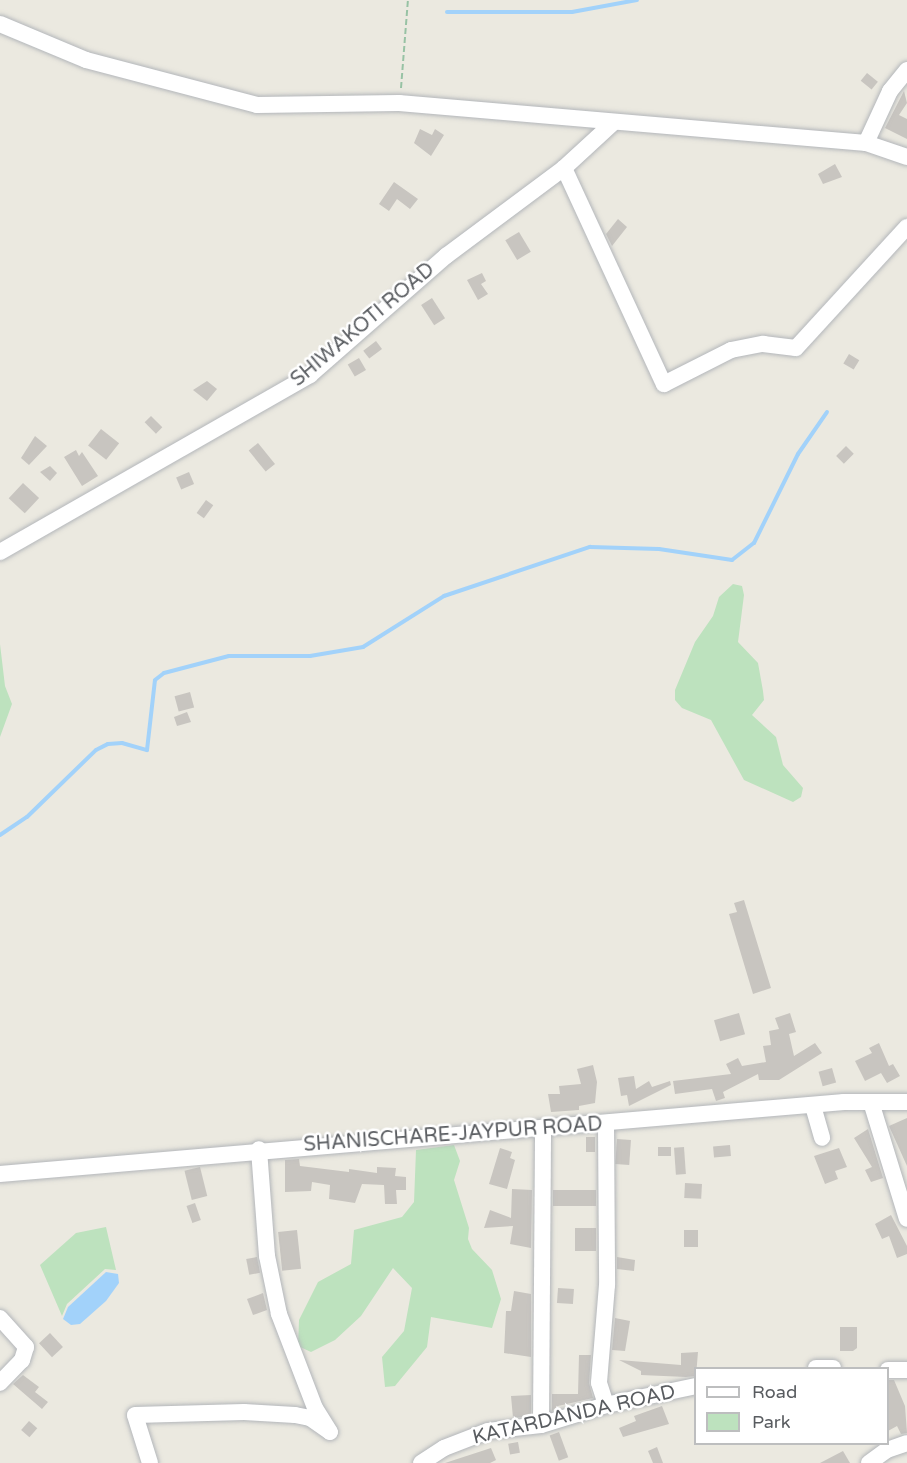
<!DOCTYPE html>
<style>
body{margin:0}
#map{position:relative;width:907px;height:1463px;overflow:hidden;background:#ebe9e0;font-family:"Varela Round",sans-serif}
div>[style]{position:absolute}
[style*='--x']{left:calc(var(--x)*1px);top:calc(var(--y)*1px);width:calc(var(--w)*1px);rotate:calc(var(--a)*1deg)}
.green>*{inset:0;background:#bde2be}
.water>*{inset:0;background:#a2d2fa}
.stream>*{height:4px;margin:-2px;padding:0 2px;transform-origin:2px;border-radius:2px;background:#a2d2fa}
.building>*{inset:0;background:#c8c5c0;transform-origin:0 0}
.path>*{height:2px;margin-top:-1px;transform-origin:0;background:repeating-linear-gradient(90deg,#97c2a4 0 6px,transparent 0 9px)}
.roads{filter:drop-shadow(0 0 2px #b3b6ba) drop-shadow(0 0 2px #b3b6ba)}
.minor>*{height:16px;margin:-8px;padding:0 8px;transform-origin:8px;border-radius:8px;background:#fff}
span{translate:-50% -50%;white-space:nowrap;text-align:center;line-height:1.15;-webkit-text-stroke:5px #fff;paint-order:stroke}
.street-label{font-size:20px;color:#595c60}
.legend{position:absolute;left:694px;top:1367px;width:195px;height:78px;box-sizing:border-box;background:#fff;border:2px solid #bdbebf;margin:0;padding:8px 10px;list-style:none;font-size:18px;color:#595c60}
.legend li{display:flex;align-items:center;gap:12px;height:30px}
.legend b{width:30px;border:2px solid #bdbebf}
</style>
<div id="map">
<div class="green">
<div style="clip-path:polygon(733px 584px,742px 586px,744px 595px,738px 642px,758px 663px,763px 691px,764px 700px,752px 715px,776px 737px,783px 765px,803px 788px,801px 797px,793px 802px,744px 780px,711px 720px,682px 708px,675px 700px,675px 690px,695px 642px,713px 616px,719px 597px)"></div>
<div style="clip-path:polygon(0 644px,5px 686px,12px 704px,0 737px)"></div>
<div style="clip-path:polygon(454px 1145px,460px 1161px,454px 1180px,469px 1228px,468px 1239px,472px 1249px,492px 1270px,501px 1299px,492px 1328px,431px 1317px,427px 1347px,395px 1386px,385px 1387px,382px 1357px,404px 1331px,412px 1288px,393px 1268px,361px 1316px,335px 1340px,311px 1352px,298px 1346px,299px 1320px,318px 1282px,351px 1264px,354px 1230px,402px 1217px,414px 1202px,416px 1150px)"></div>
<div style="clip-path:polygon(106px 1227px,116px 1270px,105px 1269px,67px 1304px,62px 1316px,40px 1265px,76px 1233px)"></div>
</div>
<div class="water">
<div style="clip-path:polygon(106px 1272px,118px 1274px,119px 1283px,106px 1301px,80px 1324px,71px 1325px,63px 1319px,68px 1307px)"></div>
</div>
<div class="stream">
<div style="--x:447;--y:12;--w:125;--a:0"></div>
<div style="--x:572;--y:12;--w:66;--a:-10.5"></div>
<div style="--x:0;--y:835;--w:32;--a:-34"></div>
<div style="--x:27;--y:817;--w:96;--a:-44.2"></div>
<div style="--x:96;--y:750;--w:13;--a:-27"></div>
<div style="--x:108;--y:744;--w:14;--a:-4"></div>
<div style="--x:122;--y:743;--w:26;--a:16"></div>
<div style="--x:147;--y:750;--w:70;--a:-83.5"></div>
<div style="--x:155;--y:680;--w:11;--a:-38"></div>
<div style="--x:164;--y:673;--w:67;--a:-14.7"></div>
<div style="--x:229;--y:656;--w:81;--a:0"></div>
<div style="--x:310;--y:656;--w:54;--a:-9.6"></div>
<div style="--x:363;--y:647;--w:96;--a:-32.2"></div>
<div style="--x:444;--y:596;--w:154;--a:-18.6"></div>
<div style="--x:590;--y:547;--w:69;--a:1.7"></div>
<div style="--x:659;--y:549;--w:74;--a:8.6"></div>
<div style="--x:732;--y:560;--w:28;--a:-38"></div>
<div style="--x:754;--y:543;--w:99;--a:-63.7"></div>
<div style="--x:798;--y:454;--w:51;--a:-55.4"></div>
</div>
<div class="building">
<div style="left:867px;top:73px;width:14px;height:10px;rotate:39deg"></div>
<div style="clip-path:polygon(904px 91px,907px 103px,899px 115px,907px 119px,907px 139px,885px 128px)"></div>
<div style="clip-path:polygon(420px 129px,432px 135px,435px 129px,444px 135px,431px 156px,414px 143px)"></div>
<div style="clip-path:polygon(835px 164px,842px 177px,823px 184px,818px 174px)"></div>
<div style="clip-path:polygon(394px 182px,418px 199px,410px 209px,397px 199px,389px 211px,379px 204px)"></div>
<div style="clip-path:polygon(618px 219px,627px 227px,612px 246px,606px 234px)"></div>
<div style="left:519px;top:232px;width:23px;height:16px;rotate:59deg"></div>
<div style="clip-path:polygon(482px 273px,486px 281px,481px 284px,488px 294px,478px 300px,467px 280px)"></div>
<div style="left:432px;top:298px;width:24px;height:13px;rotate:57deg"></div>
<div style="left:376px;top:341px;width:10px;height:16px;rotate:53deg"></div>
<div style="left:849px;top:354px;width:12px;height:11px;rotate:31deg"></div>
<div style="left:359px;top:358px;width:14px;height:13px;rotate:60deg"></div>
<div style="clip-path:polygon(207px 381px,217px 389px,207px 401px,193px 390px)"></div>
<div style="left:151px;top:416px;width:16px;height:9px;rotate:45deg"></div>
<div style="left:101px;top:429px;width:23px;height:21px;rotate:38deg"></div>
<div style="clip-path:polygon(35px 436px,47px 446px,29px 465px,21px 458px)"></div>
<div style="left:258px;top:443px;width:27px;height:12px;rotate:51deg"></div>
<div style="left:846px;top:446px;width:11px;height:14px;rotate:45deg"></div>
<div style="clip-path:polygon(76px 450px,79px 456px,82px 452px,98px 476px,82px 486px,64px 457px)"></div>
<div style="clip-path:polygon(50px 466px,57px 473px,50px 481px,40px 472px)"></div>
<div style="left:189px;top:472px;width:13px;height:14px;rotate:67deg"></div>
<div style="left:23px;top:483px;width:22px;height:21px;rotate:43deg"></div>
<div style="left:206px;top:500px;width:9px;height:16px;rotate:36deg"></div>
<div style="left:190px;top:692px;width:16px;height:16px;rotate:75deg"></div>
<div style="clip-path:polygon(187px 712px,191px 722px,177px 726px,174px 717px)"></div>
<div style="clip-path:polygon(744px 900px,771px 988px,753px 994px,729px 914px,737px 912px,734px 903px)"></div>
<div style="left:739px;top:1013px;width:22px;height:26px;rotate:74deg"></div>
<div style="clip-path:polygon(790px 1013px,796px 1032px,789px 1034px,794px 1056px,815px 1043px,822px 1053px,779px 1080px,759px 1080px,758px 1074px,723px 1092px,725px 1098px,716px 1101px,712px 1089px,675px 1094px,673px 1081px,731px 1074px,726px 1064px,738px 1058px,742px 1066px,766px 1062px,763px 1046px,771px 1045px,769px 1031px,779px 1029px,775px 1018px)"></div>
<div style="clip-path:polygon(879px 1043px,889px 1066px,893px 1064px,900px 1076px,887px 1083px,881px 1073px,865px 1081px,855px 1061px,872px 1053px,869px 1048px)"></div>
<div style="clip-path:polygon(593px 1065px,597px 1082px,595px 1103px,579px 1106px,579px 1110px,551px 1112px,548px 1094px,560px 1094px,559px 1086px,581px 1084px,577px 1069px)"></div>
<div style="left:832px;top:1068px;width:15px;height:14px;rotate:74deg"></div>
<div style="clip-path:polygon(634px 1076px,636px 1089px,649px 1081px,652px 1087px,670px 1081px,671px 1085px,629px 1106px,627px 1095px,621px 1096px,618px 1078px)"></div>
<div style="clip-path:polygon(907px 1118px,907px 1166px,889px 1126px)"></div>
<div style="clip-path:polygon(868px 1129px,883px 1178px,871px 1182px,865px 1170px,872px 1167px,854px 1138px)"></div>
<div style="left:586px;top:1137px;width:9px;height:15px"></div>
<div style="left:617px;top:1139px;width:14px;height:25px;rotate:4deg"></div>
<div style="left:730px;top:1145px;width:11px;height:17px;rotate:85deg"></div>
<div style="left:658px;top:1147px;width:13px;height:9px"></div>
<div style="left:684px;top:1147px;width:27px;height:10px;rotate:86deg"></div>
<div style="clip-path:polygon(500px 1148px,512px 1152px,510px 1158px,515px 1160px,507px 1189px,489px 1184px)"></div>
<div style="clip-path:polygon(839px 1148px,847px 1167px,835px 1171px,838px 1179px,825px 1184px,814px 1156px)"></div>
<div style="clip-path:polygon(299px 1159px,300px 1166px,349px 1172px,349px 1169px,377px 1173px,377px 1167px,396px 1168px,395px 1176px,406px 1177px,406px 1190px,396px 1190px,397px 1204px,385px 1204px,384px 1185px,362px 1184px,355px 1203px,329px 1199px,330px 1185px,312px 1182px,311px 1191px,285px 1192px,285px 1160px)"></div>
<div style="left:200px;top:1167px;width:30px;height:16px;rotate:76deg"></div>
<div style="left:685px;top:1183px;width:17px;height:15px;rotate:3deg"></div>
<div style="clip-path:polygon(512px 1189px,532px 1190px,531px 1248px,510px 1244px,513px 1226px,484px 1228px,490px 1210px,511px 1218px)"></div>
<div style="left:553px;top:1190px;width:43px;height:16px"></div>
<div style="left:195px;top:1203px;width:18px;height:9px;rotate:71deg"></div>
<div style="clip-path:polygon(891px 1215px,907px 1246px,907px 1254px,897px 1258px,889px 1236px,882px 1239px,875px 1224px)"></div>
<div style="left:575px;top:1228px;width:21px;height:23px"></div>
<div style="left:297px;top:1230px;width:39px;height:19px;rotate:84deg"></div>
<div style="left:684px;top:1230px;width:14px;height:17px"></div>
<div style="left:257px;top:1257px;width:16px;height:11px;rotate:79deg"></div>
<div style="clip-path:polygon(617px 1257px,635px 1260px,634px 1271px,617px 1269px)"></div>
<div style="left:558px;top:1288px;width:16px;height:15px;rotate:4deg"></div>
<div style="clip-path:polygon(514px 1291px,531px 1294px,531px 1357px,504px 1353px,506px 1311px,511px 1311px)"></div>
<div style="clip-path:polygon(263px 1293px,267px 1310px,253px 1315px,247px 1299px)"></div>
<div style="clip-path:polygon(615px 1318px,630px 1321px,625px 1351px,612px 1350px)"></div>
<div style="clip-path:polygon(840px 1327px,857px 1327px,857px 1348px,853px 1351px,840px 1351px)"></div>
<div style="left:50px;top:1333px;width:19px;height:15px;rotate:47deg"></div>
<div style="clip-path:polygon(698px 1352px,696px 1376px,686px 1377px,641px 1375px,641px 1371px,619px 1360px,681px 1365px,681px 1353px)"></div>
<div style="clip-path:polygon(579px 1355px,591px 1355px,589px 1383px,593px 1398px,558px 1406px,552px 1411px,552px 1394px,578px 1394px)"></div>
<div style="clip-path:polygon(23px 1375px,39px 1387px,35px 1392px,48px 1402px,42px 1409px,13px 1384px)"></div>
<div style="clip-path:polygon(888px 1380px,894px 1380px,905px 1406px,907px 1433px,901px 1434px,897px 1426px,888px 1431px)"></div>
<div style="clip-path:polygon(531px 1395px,531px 1416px,513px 1418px,511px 1396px)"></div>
<div style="clip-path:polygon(662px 1406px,669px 1424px,623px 1437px,619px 1428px,636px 1421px,634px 1416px)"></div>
<div style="left:29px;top:1421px;width:11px;height:12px;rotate:41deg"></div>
<div style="left:559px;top:1432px;width:27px;height:10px;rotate:70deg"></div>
<div style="left:518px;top:1442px;width:11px;height:10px;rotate:80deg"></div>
<div style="clip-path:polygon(657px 1447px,663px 1463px,653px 1463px,648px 1451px)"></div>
<div style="clip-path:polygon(491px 1448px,496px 1460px,490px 1463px,445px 1463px)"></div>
<div style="clip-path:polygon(843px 1451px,850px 1463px,820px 1463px)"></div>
</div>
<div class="path">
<div style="--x:401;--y:88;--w:88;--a:-85.5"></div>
</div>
<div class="roads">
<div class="minor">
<div style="--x:0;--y:24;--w:93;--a:22.7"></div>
<div style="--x:86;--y:60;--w:177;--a:14.7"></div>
<div style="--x:257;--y:105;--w:142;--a:-0.8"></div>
<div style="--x:399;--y:103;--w:469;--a:4.9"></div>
<div style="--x:866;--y:143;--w:43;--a:18.9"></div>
<div style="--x:866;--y:143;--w:57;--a:-65.2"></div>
<div style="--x:890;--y:91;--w:27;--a:-51"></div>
<div style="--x:564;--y:168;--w:238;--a:65.2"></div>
<div style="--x:664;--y:384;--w:75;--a:-26.9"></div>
<div style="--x:731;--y:350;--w:33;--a:-11"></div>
<div style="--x:763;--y:344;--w:33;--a:7"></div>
<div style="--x:796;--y:348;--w:164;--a:-47.5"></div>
<div style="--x:0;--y:552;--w:357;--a:-29.7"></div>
<div style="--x:310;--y:375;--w:181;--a:-41.2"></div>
<div style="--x:446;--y:256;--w:147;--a:-36.7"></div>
<div style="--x:564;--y:168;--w:67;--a:-42.6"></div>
<div style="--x:871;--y:1102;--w:122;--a:72.9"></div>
<div style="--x:813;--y:1106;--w:33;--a:74"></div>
<div style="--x:606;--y:1125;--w:160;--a:89.6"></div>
<div style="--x:607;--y:1285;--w:98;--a:94.7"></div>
<div style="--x:599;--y:1383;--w:23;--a:72"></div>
<div style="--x:0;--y:1174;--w:847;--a:-4.88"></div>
<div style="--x:844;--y:1102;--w:63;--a:0"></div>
<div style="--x:0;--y:1318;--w:39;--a:48"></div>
<div style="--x:26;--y:1347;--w:14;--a:107"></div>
<div style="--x:22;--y:1360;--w:32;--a:134"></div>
<div style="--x:816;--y:1368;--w:17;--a:0"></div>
<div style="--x:888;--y:1370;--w:19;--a:0"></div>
<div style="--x:541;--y:1425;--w:296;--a:-89.6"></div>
<div style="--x:150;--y:1463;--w:50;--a:-107.4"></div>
<div style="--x:135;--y:1415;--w:109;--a:-1.6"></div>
<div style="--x:244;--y:1412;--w:51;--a:3.4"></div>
<div style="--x:295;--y:1415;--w:15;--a:11"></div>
<div style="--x:310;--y:1418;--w:24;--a:35"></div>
<div style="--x:330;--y:1432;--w:28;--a:-122"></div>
<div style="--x:315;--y:1408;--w:101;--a:-111"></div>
<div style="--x:279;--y:1314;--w:59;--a:-101.7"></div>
<div style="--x:267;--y:1256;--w:107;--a:-94.3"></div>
<div style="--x:421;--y:1463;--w:27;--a:-33"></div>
<div style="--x:444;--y:1448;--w:47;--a:-21.1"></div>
<div style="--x:488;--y:1431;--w:53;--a:-6.5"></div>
<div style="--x:541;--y:1425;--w:68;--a:-17.1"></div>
<div style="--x:606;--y:1405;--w:92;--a:-11.9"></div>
<div style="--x:869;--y:1463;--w:22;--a:-36"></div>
<div style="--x:887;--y:1450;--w:21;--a:-19"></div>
</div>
</div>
<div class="street-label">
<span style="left:363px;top:325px;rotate:-40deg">SHIWAKOTI ROAD</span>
<span style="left:453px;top:1135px;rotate:-4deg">SHANISCHARE-JAYPUR ROAD</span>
<span style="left:574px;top:1415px;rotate:-13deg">KATARDANDA ROAD</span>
</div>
<ul class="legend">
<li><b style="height:8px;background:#fff"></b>Road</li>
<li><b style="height:16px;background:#bde2be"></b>Park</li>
</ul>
</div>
